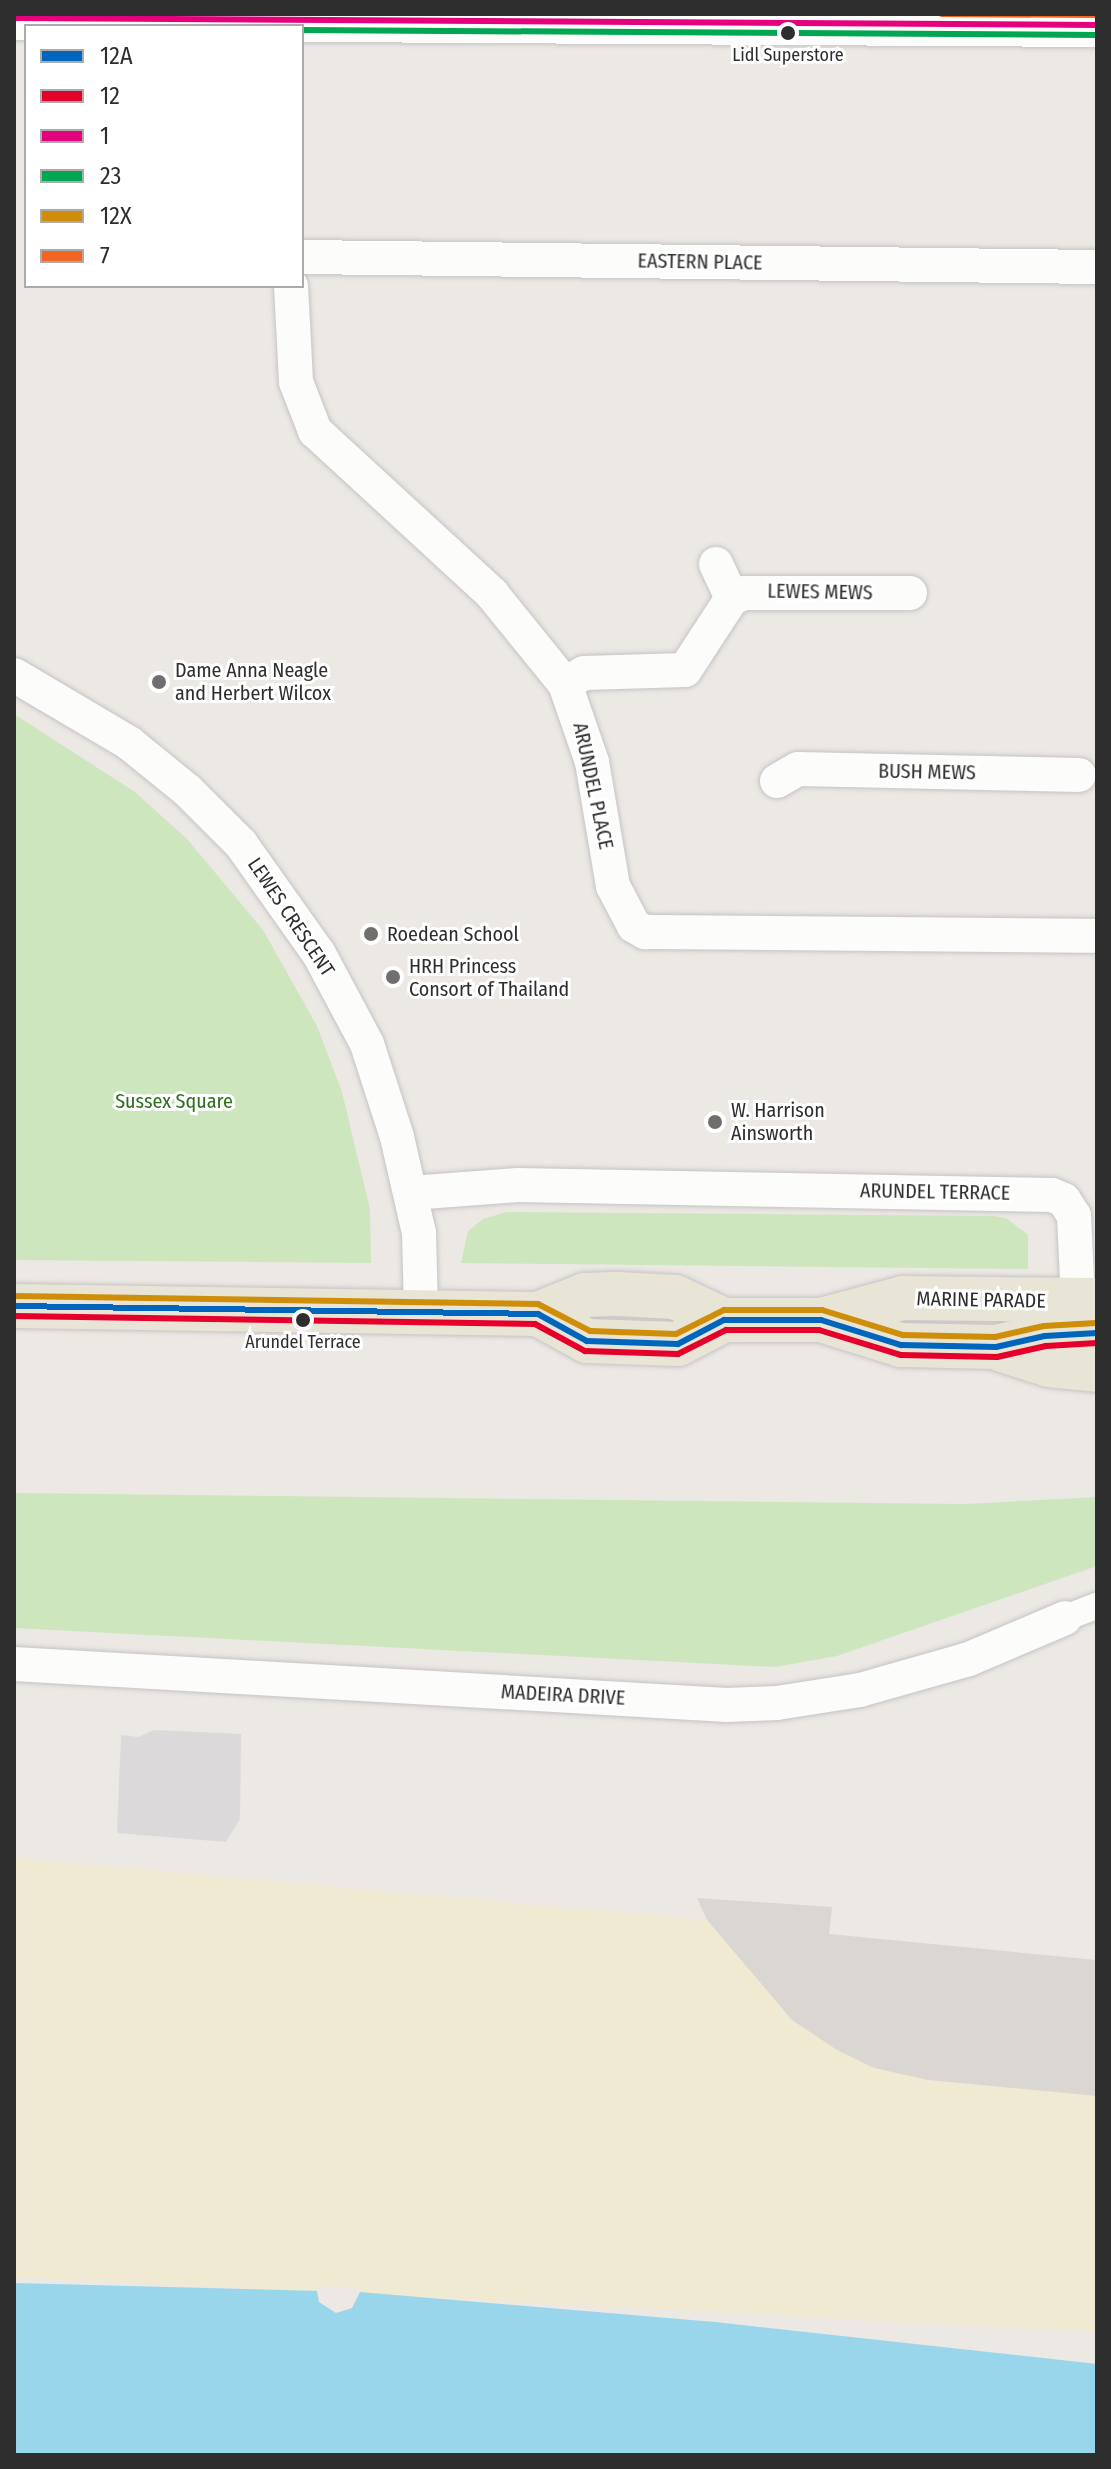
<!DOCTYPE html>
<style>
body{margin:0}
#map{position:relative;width:1111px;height:2469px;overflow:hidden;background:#ece8e4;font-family:"Fira Sans Condensed",sans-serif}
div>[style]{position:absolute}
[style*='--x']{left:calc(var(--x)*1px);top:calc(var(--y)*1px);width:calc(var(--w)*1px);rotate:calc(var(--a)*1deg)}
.industrial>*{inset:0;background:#dcd9db}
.green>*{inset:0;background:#cee6be}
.sand>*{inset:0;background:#f0ead3}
.plaza>*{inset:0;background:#dad6d2}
.water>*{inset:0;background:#99d6ec}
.pier>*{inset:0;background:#ece8e4}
.roads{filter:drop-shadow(0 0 2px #c5c4c5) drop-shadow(0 0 2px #c5c4c5)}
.pedestrian>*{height:26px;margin:-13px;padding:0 13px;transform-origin:13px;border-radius:13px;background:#fcfcfb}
.minor>*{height:34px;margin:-17px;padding:0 17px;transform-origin:17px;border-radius:17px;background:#fcfcfb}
.secondary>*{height:44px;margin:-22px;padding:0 22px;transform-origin:22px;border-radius:22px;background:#fcfcfb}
.primary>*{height:44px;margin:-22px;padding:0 22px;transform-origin:22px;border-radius:22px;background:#e8e4d6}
.bus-1>*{height:6px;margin:-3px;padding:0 3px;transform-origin:3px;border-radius:3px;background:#0065bd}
.bus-2>*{height:6px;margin:-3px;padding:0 3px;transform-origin:3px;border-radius:3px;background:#e4002b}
.bus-3>*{height:6px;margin:-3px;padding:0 3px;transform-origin:3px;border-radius:3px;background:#e5007d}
.bus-4>*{height:6px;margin:-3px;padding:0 3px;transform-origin:3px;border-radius:3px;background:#00a651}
.bus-5>*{height:6px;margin:-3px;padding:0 3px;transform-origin:3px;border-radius:3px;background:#cf8e09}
.bus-6>*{height:6px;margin:-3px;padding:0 3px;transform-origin:3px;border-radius:3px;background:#f26522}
.dots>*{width:22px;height:22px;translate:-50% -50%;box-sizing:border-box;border:4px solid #fff;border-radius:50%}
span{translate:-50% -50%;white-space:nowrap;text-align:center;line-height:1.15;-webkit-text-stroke:6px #fff;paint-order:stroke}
.bus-label{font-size:18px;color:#2e2e2e}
.street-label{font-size:20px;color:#2e2e2e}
.poi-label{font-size:20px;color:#2e2e2e}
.left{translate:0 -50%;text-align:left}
.park-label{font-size:20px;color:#2c6e1b}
.frame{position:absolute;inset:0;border:16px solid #2e2e2e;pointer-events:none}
.legend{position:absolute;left:24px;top:24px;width:280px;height:264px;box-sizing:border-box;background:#fff;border:2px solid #ababab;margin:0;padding:10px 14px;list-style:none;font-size:24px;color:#2e2e2e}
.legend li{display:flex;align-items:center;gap:16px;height:40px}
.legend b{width:40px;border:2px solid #ababab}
</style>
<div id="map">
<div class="industrial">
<div style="clip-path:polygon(154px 1730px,241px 1734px,240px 1819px,226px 1842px,117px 1833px,121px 1735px,138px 1737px)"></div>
</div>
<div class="green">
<div style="clip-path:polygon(14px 714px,135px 792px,187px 839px,263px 930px,317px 1026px,342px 1092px,370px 1209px,371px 1263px,14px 1260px)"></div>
<div style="clip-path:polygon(506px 1212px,993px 1216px,1006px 1218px,1028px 1235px,1028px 1269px,461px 1263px,468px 1231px,483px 1219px)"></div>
<div style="clip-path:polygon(14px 1493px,965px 1504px,1097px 1497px,1097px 1566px,837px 1656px,775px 1667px,14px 1628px)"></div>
</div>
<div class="sand">
<div style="clip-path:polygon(14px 1858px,707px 1920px,792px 2020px,874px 2068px,928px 2080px,1097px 2096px,1097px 2332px,14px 2277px)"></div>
</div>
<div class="plaza">
<div style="clip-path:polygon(697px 1898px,832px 1907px,829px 1934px,1097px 1960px,1097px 2096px,928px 2080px,874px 2068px,837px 2050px,792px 2020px,707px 1920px)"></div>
</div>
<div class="water">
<div style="clip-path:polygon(14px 2283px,360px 2292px,715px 2322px,1097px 2364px,1097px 2455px,14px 2455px)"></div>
</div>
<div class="pier">
<div style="clip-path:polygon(316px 2286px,360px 2288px,360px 2292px,352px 2308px,336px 2313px,319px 2302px)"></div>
</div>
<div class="roads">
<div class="pedestrian">
<div style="--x:1065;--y:1618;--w:34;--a:-21"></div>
</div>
<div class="minor">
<div style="--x:302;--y:257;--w:795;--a:0.72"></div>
<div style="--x:291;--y:286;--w:96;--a:87"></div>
<div style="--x:296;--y:382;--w:53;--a:68.8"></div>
<div style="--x:315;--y:431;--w:241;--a:42.6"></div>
<div style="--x:492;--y:594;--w:116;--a:51"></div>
<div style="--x:565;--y:684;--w:83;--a:70.9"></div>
<div style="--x:592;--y:762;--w:126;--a:80.4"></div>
<div style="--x:613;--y:886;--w:45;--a:62.3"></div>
<div style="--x:634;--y:926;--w:13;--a:29"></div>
<div style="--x:645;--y:932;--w:452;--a:0.5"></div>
<div style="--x:716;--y:564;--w:38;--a:65"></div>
<div style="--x:14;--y:675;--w:134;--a:30.6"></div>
<div style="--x:129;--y:743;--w:76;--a:39.1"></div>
<div style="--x:188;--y:791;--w:75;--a:45"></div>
<div style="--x:241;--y:844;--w:135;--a:54.7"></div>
<div style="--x:319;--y:954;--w:102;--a:61.9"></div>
<div style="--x:367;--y:1044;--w:98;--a:72.1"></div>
<div style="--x:397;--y:1137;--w:98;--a:77.1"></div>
<div style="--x:419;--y:1233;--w:76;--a:88.5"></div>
<div style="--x:565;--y:684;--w:22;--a:-30"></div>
<div style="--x:584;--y:673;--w:101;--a:-1.7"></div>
<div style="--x:685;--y:670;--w:86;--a:-56.9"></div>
<div style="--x:732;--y:598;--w:14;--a:-21"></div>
<div style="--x:745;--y:593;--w:165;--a:0"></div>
<div style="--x:777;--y:781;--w:24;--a:-30"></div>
<div style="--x:798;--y:769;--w:281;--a:1.2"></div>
<div style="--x:411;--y:1193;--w:107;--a:-4.3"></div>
<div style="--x:518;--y:1185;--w:534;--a:1.07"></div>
<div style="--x:1052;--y:1195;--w:13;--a:23"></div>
<div style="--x:1064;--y:1200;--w:19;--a:58"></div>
<div style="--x:1074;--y:1216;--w:86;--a:87.3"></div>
<div style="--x:14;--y:1664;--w:714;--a:3.29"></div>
<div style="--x:727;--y:1705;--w:50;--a:-2.3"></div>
<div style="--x:777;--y:1703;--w:84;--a:-8.9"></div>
<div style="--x:860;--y:1690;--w:113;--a:-15.9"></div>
<div style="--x:969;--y:1659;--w:104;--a:-23.1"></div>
</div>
<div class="secondary">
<div style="--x:14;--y:18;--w:1083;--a:0.37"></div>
</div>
<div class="primary">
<div style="--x:14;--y:1306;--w:524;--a:0.87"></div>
<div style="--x:538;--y:1314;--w:51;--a:-22"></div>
<div style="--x:585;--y:1295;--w:33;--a:-2"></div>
<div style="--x:618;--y:1294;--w:57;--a:3"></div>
<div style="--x:675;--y:1297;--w:54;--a:25.1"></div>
<div style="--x:724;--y:1320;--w:97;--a:0"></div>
<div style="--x:821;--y:1320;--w:85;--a:-15"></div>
<div style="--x:903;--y:1298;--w:194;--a:0.6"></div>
<div style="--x:538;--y:1314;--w:56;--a:28.9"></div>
<div style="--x:587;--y:1341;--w:91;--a:1.9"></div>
<div style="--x:678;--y:1344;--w:52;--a:-27.6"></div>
<div style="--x:821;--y:1320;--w:84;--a:17.4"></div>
<div style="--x:901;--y:1345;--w:95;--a:1.2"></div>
<div style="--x:996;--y:1347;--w:50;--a:-12.7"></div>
<div style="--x:1045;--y:1336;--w:52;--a:-3.3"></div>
<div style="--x:1002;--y:1350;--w:49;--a:17.7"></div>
<div style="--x:1049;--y:1365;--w:48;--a:5.9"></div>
</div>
</div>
<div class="bus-1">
<div style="--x:14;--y:1306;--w:524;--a:0.87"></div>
<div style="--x:538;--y:1314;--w:56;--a:28.9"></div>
<div style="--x:587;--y:1341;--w:91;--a:1.9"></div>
<div style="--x:678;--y:1344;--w:52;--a:-27.6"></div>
<div style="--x:724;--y:1320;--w:97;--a:0"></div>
<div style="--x:821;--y:1320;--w:84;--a:17.4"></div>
<div style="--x:901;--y:1345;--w:95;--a:1.2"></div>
<div style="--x:996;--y:1347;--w:50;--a:-12.7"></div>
<div style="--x:1045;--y:1336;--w:52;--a:-3.3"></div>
</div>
<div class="bus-2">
<div style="--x:14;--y:1316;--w:521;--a:0.88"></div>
<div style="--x:535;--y:1324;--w:57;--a:28.4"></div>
<div style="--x:585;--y:1351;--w:93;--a:1.8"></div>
<div style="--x:678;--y:1354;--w:54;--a:-26.6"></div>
<div style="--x:726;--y:1330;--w:93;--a:0"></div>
<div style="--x:819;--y:1330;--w:86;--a:17"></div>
<div style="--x:901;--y:1355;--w:96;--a:1.2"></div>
<div style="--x:997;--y:1357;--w:50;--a:-12.7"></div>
<div style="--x:1046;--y:1346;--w:51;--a:-3.4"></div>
</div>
<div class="bus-3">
<div style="--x:14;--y:18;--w:1083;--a:0.37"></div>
</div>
<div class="bus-4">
<div style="--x:302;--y:30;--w:795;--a:0.36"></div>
</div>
<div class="bus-5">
<div style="--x:14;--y:1296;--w:524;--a:0.87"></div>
<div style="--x:538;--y:1304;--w:59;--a:27.4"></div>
<div style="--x:590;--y:1331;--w:86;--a:2"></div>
<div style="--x:676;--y:1334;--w:54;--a:-26.6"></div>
<div style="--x:724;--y:1310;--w:98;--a:0"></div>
<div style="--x:822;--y:1310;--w:85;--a:17.2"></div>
<div style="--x:903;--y:1335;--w:92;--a:1.2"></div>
<div style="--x:995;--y:1337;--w:50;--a:-12.7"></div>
<div style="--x:1044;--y:1326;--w:52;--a:-3.3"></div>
</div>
<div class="bus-6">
<div style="--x:942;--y:14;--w:155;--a:0.4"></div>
</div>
<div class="dots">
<div style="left:788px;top:33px;background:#2e2e2e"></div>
<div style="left:159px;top:682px;background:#706f6e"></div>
<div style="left:371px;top:934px;background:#706f6e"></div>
<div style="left:393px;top:977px;background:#706f6e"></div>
<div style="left:715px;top:1122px;background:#706f6e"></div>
<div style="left:303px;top:1320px;background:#2e2e2e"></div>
</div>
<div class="bus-label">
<span style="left:788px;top:55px">Lidl Superstore</span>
<span style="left:303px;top:1342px">Arundel Terrace</span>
</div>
<div class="street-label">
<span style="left:700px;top:262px;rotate:1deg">EASTERN PLACE</span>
<span style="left:820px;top:592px;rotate:1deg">LEWES MEWS</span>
<span style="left:927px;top:772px;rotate:1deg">BUSH MEWS</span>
<span style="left:593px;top:786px;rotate:78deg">ARUNDEL PLACE</span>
<span style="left:291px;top:917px;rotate:56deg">LEWES CRESCENT</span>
<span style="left:935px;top:1192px;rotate:1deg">ARUNDEL TERRACE</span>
<span style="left:981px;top:1300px;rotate:1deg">MARINE PARADE</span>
<span style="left:563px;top:1695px;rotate:3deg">MADEIRA DRIVE</span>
</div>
<div class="poi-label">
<span class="left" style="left:175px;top:682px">Dame Anna Neagle<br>and Herbert Wilcox</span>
<span class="left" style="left:387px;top:934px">Roedean School</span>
<span class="left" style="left:409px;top:978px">HRH Princess<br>Consort of Thailand</span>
<span class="left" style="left:731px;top:1122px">W. Harrison<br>Ainsworth</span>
</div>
<div class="park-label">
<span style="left:174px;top:1101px">Sussex Square</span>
</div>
<div class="frame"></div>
<ul class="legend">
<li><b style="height:10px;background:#0065bd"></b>12A</li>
<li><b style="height:10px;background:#e4002b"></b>12</li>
<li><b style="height:10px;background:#e5007d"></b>1</li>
<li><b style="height:10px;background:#00a651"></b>23</li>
<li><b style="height:10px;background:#cf8e09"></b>12X</li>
<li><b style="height:10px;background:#f26522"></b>7</li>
</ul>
</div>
